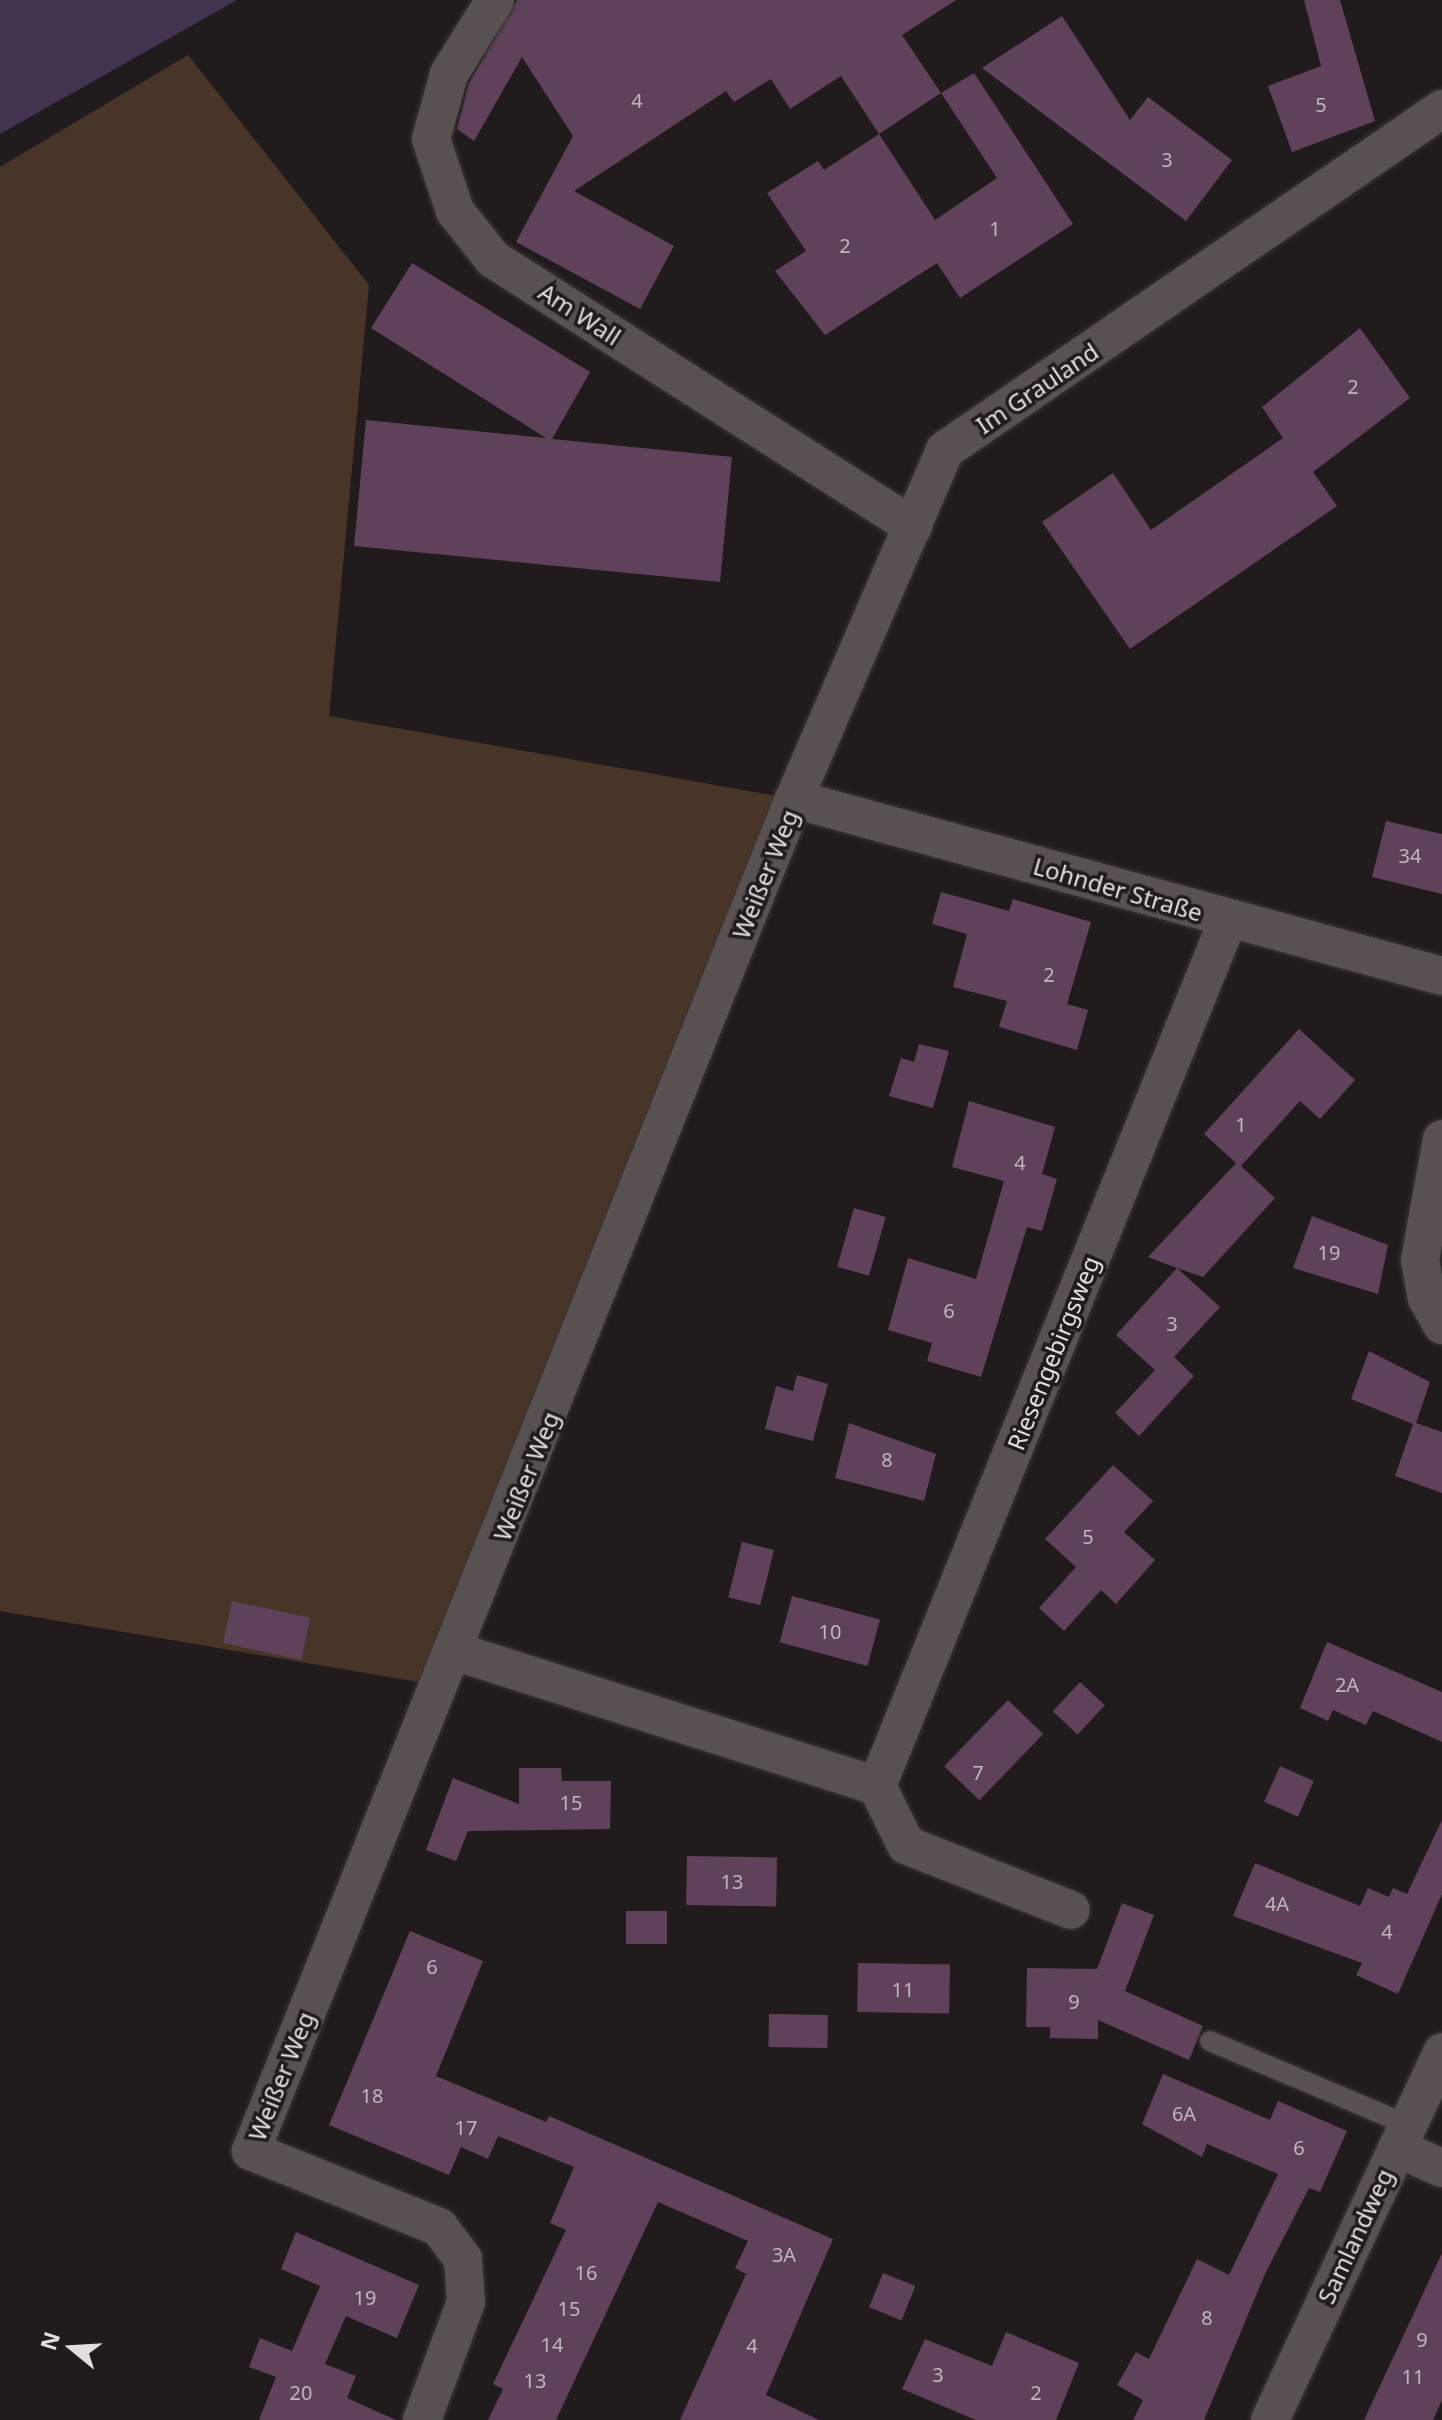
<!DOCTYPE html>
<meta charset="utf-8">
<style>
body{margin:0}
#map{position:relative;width:1442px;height:2420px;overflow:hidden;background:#221b1d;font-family:"Noto Sans",sans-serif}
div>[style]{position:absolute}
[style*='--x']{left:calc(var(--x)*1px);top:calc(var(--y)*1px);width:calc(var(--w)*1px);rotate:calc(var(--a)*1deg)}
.green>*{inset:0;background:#493528}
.water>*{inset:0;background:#423350}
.building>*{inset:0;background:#5f4259;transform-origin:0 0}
.roads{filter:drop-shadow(0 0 2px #3b3536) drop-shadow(0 0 2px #3b3536)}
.service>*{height:20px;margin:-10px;padding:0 10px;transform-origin:10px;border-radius:10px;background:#595052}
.minor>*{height:38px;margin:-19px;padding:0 19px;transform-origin:19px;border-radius:19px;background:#595052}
span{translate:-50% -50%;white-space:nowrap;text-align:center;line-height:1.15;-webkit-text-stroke:7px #221b1d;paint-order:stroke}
.number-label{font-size:20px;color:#c1b6bd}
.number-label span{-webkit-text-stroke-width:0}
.street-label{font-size:24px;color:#e2ddde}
.north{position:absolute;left:32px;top:2308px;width:80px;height:80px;-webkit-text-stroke:6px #221b1d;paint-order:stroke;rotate:288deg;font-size:22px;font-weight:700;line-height:32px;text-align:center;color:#e2ddde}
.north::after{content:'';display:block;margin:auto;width:28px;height:36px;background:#e2ddde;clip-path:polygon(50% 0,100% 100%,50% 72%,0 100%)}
</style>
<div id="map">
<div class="green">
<div style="clip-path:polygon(188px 55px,369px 285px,329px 716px,794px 799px,442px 1686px,0 1611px,0 167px)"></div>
</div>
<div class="water">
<div style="clip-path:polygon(0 0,237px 0,0 134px)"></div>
</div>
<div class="building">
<div style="clip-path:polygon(517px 0,956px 0,902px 35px,941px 93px,879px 134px,841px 76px,790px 109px,771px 79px,734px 102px,726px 91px,574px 191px,674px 246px,640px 309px,516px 242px,573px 136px,522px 57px,474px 141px,457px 129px,469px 83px)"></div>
<div style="clip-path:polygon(1304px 0,1340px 0,1375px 121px,1292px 152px,1268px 86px,1321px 66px)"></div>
<div style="clip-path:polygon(1062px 16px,1130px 120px,1148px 97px,1232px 160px,1186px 221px,982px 68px)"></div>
<div style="clip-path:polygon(974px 73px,1073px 224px,960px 298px,937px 263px,825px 335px,775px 271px,806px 251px,767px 193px,818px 161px,824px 170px,879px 134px,935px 220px,997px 178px,941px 93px)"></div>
<div style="clip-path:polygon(412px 263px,590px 372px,552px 439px,732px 457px,720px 582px,354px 546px,366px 420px,546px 438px,371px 328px)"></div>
<div style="clip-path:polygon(1360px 328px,1410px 398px,1313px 472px,1337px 506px,1130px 649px,1042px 522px,1113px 473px,1151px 530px,1283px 438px,1262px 407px)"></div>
<div style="clip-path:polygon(1386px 821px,1442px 834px,1442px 894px,1372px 877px)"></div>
<div style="clip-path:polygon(941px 892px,1009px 911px,1013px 899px,1091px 922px,1067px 1004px,1088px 1010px,1077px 1050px,999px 1027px,1007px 1001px,953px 987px,967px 934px,932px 924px)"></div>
<div style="clip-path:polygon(1299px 1029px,1355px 1080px,1320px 1119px,1300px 1101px,1241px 1166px,1275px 1198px,1203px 1277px,1177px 1268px,1220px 1307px,1174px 1357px,1194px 1376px,1139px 1436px,1115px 1413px,1155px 1370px,1116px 1335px,1177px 1268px,1148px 1257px,1236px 1163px,1204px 1134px)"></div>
<div style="clip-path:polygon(919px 1044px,949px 1051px,933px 1108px,889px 1096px,901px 1058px,914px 1062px)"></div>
<div style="clip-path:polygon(969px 1101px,1055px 1127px,1042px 1174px,1057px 1179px,1042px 1231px,1027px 1227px,981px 1377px,927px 1361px,932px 1343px,888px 1330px,908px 1258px,976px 1279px,1004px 1181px,952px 1167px)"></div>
<div style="left:854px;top:1208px;width:33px;height:61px;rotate:16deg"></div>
<div style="clip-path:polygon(1312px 1216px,1388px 1245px,1378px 1294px,1293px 1268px)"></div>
<div style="clip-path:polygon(1369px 1351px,1430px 1382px,1416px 1423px,1442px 1432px,1442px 1493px,1395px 1476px,1413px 1424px,1351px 1399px)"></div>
<div style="clip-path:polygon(797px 1375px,828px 1384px,813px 1441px,765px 1429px,776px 1386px,793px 1391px)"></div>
<div style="clip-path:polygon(849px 1423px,936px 1454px,924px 1501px,835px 1478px)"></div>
<div style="clip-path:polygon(1113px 1465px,1153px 1501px,1124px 1532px,1155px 1560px,1116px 1604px,1101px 1590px,1064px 1631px,1039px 1608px,1076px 1567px,1045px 1539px)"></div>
<div style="left:742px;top:1542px;width:33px;height:57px;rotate:14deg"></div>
<div style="left:792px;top:1596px;width:91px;height:48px;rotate:15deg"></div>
<div style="left:232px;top:1601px;width:80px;height:43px;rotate:12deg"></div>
<div style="clip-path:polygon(1327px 1642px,1442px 1692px,1442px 1742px,1373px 1711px,1366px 1725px,1333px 1710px,1328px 1721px,1300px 1708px)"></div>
<div style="left:1080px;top:1682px;width:34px;height:40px;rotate:43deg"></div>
<div style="left:1008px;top:1700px;width:49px;height:92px;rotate:44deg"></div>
<div style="left:1280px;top:1766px;width:37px;height:39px;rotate:24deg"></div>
<div style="clip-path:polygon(519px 1768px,561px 1768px,562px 1781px,611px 1781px,610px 1829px,468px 1831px,456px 1861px,426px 1850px,453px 1778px,519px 1804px)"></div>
<div style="clip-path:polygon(1442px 1820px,1442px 1894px,1398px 1994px,1356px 1975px,1362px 1963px,1233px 1916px,1255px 1863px,1360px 1906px,1368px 1888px,1389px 1897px,1393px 1888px,1407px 1894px)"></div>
<div style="left:687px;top:1856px;width:90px;height:49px;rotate:1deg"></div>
<div style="clip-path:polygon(1122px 1903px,1154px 1915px,1125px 1991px,1203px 2026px,1189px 2060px,1098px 2020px,1098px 2039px,1050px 2038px,1050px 2027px,1026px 2027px,1027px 1968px,1097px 1969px)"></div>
<div style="left:626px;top:1911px;width:41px;height:33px"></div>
<div style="clip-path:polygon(410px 1931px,483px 1961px,436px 2076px,546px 2122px,549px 2116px,833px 2239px,766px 2395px,819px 2420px,680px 2420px,746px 2274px,735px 2268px,748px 2241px,658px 2202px,556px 2420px,488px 2420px,503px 2389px,493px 2384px,566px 2230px,550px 2223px,574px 2167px,498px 2136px,488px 2159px,461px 2147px,449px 2175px,329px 2125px)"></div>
<div style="left:858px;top:1963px;width:92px;height:49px;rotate:1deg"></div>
<div style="left:769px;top:2014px;width:59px;height:33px;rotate:1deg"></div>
<div style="clip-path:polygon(1163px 2074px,1270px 2120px,1278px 2101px,1347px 2131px,1320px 2192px,1309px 2188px,1265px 2274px,1204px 2420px,1133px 2420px,1143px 2400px,1117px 2385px,1136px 2352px,1149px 2359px,1197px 2259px,1229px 2275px,1278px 2174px,1207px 2144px,1202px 2157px,1142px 2124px)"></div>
<div style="clip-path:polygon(296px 2232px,419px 2285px,397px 2338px,346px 2316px,325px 2364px,356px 2376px,347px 2398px,396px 2420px,259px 2420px,276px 2377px,249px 2367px,260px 2338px,292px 2351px,320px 2286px,281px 2269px)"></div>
<div style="clip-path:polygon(1442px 2253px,1442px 2400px,1433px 2420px,1364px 2420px)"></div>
<div style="left:883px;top:2273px;width:35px;height:37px;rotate:22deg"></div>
<div style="clip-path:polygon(1006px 2332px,1079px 2363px,1056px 2420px,976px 2420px,902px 2389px,925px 2339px,992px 2366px)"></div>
</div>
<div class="roads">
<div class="service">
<div style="--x:1210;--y:2041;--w:215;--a:23"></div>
</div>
<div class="minor">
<div style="--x:495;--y:0;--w:87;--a:121.9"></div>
<div style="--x:449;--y:74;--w:67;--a:105.5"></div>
<div style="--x:431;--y:139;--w:76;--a:71.6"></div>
<div style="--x:455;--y:211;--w:61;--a:51.6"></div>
<div style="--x:493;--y:259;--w:498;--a:32.5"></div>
<div style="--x:794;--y:799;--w:672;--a:15.28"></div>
<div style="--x:1442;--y:1139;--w:123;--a:100.3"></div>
<div style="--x:1420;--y:1260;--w:39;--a:80"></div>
<div style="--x:1427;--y:1298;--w:31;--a:61"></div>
<div style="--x:457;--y:1652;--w:441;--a:17.7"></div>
<div style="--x:877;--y:1786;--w:934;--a:-67.94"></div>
<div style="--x:877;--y:1786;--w:66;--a:63.8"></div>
<div style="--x:906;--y:1845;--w:177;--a:21.5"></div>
<div style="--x:1397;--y:2148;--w:49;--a:24"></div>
<div style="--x:422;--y:2420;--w:126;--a:-69.6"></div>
<div style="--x:466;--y:2302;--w:43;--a:-94"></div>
<div style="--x:463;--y:2259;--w:40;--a:-127"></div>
<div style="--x:439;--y:2227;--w:203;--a:-158"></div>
<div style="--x:251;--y:2151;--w:1457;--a:-68.12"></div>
<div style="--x:794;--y:799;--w:380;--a:-66.6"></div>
<div style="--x:945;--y:450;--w:603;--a:-34.45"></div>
<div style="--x:1270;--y:2420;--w:406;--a:-64.9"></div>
</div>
</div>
<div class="number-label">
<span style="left:637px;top:100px">4</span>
<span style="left:1321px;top:104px">5</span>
<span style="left:1167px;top:159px">3</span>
<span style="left:995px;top:228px">1</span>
<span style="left:845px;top:245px">2</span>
<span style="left:1353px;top:386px">2</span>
<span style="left:1410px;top:855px">34</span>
<span style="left:1049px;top:974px">2</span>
<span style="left:1241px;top:1124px">1</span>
<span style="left:1020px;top:1162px">4</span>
<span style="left:1329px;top:1252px">19</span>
<span style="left:949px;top:1310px">6</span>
<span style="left:1172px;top:1323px">3</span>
<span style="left:887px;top:1459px">8</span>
<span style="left:1088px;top:1536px">5</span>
<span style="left:830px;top:1631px">10</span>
<span style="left:1347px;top:1684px">2A</span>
<span style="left:978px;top:1772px">7</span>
<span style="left:571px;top:1802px">15</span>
<span style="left:732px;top:1881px">13</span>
<span style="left:1277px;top:1903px">4A</span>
<span style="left:1387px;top:1931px">4</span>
<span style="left:432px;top:1966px">6</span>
<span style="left:903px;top:1989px">11</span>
<span style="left:1074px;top:2001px">9</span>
<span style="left:372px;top:2095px">18</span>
<span style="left:1184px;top:2113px">6A</span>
<span style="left:466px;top:2127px">17</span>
<span style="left:1299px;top:2147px">6</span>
<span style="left:784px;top:2254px">3A</span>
<span style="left:586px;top:2272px">16</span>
<span style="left:365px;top:2297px">19</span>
<span style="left:569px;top:2308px">15</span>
<span style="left:1207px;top:2317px">8</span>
<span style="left:1422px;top:2339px">9</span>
<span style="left:552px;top:2344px">14</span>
<span style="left:752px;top:2345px">4</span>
<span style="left:938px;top:2374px">3</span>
<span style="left:1413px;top:2376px">11</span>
<span style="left:535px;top:2380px">13</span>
<span style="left:301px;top:2392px">20</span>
<span style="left:1036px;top:2392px">2</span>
</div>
<div class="street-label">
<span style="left:580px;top:314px;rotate:33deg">Am Wall</span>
<span style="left:1037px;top:388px;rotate:-34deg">Im Grauland</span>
<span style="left:765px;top:874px;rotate:-68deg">Weißer Weg</span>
<span style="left:1118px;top:889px;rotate:16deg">Lohnder Straße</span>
<span style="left:1053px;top:1353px;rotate:-68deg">Riesengebirgsweg</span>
<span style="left:526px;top:1476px;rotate:-68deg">Weißer Weg</span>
<span style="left:281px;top:2076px;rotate:-68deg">Weißer Weg</span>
<span style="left:1355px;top:2236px;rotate:-65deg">Samlandweg</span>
</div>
<div class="north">N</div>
</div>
